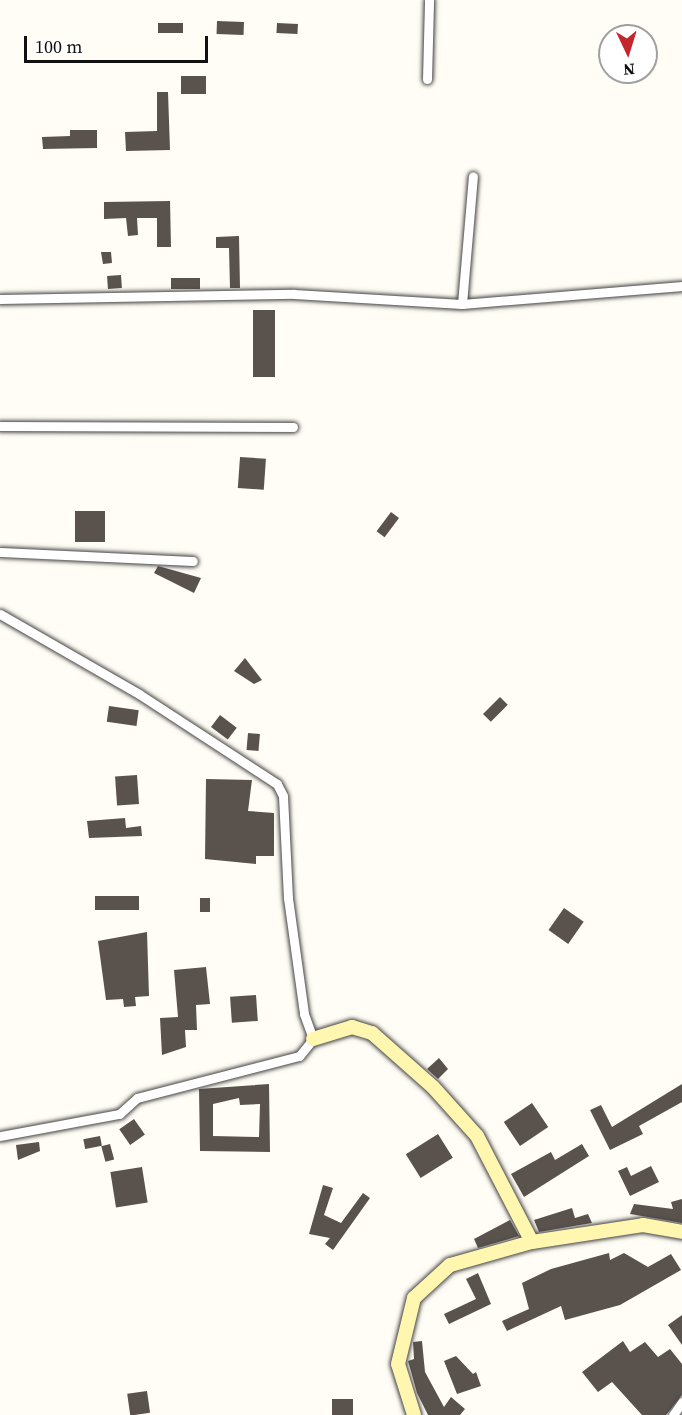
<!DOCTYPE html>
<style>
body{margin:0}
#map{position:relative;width:682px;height:1415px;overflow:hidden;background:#fffdf5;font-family:"Source Serif 4",serif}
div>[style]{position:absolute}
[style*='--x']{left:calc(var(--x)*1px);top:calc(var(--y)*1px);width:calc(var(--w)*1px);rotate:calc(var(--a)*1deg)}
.building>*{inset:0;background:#5a524d;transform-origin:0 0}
.roads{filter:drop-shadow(0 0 2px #444) drop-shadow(0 0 2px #444)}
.street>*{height:9px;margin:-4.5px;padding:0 4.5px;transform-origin:4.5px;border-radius:4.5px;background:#fff}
.secondary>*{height:14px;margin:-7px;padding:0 7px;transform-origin:7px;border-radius:7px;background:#fff6b0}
span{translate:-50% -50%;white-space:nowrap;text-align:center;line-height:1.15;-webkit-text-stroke:6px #fff;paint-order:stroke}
.north{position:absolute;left:598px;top:24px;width:60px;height:60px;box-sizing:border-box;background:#fff;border:2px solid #a0a0a0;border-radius:50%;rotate:176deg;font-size:16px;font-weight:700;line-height:24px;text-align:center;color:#111}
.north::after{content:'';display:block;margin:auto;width:21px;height:27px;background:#c4262e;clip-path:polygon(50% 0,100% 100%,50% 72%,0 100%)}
.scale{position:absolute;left:24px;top:36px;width:184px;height:27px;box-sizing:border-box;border:3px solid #111;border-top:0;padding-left:8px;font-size:18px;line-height:21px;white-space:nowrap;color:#111;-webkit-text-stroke:4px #fff;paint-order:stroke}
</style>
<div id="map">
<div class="building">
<div style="left:217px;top:21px;width:27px;height:13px;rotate:2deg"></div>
<div style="left:183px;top:23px;width:10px;height:25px;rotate:90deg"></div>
<div style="left:277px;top:23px;width:21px;height:10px;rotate:3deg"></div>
<div style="left:181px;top:76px;width:25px;height:18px"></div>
<div style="clip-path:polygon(157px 92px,168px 92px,170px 150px,126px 151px,125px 132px,157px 131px)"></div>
<div style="clip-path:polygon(70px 130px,97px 130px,97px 148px,43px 149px,42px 137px,70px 136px)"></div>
<div style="clip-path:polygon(170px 201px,171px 247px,157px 247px,157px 218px,137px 218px,138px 235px,128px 236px,126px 218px,104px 219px,104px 202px)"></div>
<div style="clip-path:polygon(239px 236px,240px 288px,230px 288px,229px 248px,216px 248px,216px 237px)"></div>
<div style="clip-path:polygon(101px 252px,111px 252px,112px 263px,103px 264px)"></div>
<div style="left:121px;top:275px;width:13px;height:14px;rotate:86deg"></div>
<div style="left:171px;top:278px;width:29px;height:11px"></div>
<div style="left:253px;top:310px;width:22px;height:67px"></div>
<div style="left:240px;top:457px;width:26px;height:31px;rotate:4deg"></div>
<div style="left:75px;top:511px;width:30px;height:31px"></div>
<div style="left:391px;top:512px;width:10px;height:24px;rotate:37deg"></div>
<div style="clip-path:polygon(158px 566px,201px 578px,194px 593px,154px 573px)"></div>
<div style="clip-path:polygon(245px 658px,262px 680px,254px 684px,234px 671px)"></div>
<div style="left:500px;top:697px;width:11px;height:24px;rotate:45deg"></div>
<div style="left:109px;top:706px;width:30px;height:16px;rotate:8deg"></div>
<div style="left:220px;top:715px;width:21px;height:15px;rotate:37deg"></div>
<div style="left:248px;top:733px;width:12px;height:17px;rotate:5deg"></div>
<div style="left:137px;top:775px;width:29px;height:22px;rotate:86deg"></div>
<div style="clip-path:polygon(206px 779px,252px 780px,248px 811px,274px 813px,274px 856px,256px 856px,256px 864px,205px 859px)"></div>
<div style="clip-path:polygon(125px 818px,126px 828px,141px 826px,142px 836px,89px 838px,87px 821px)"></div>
<div style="left:139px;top:896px;width:14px;height:44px;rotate:90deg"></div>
<div style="left:200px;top:898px;width:10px;height:14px"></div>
<div style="left:564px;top:908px;width:24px;height:27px;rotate:35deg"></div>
<div style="clip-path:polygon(147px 932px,149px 996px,135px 997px,136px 1006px,124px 1007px,123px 999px,106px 1000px,98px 941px)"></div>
<div style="clip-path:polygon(206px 967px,210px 1004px,196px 1005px,197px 1030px,185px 1030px,186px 1047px,162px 1055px,160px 1018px,178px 1017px,174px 970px)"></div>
<div style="left:256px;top:995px;width:26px;height:26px;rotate:86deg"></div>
<div style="clip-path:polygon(439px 1058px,448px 1069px,438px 1079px,427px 1069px)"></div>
<div style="clip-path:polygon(evenodd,269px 1084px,270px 1152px,200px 1151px,199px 1089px,269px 1084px,239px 1098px,240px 1105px,260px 1104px,259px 1137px,213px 1136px,213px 1104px,239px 1098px)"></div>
<div style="clip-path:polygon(682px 1084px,682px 1102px,639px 1126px,643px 1134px,610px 1150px,590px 1110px,601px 1105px,612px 1127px)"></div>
<div style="left:532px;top:1103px;width:29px;height:34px;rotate:56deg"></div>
<div style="left:134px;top:1119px;width:19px;height:18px;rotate:55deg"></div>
<div style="left:438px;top:1134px;width:28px;height:38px;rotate:58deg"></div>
<div style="left:100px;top:1136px;width:10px;height:17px;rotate:79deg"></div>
<div style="clip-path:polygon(39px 1142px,40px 1151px,18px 1160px,16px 1145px)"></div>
<div style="left:110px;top:1144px;width:16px;height:9px;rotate:75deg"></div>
<div style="clip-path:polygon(582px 1144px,589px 1156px,524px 1197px,511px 1174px,551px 1152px,555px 1160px)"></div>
<div style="clip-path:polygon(651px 1166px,659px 1182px,630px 1196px,618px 1171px,627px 1167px,631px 1176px)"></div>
<div style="left:142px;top:1167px;width:36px;height:32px;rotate:81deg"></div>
<div style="clip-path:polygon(323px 1185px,333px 1188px,324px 1215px,341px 1223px,363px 1193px,370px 1198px,333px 1250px,325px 1244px,330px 1238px,309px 1234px)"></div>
<div style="clip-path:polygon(682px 1199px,682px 1223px,630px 1214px,634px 1204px,673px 1209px,671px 1202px)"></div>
<div style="clip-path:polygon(572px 1208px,575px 1218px,588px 1214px,592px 1223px,539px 1232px,534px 1220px)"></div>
<div style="clip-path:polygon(510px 1220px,519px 1236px,478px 1248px,474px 1239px)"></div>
<div style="clip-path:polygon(609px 1253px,610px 1260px,624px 1253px,648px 1267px,671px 1254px,681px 1270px,620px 1305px,565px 1320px,561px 1306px,507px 1331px,502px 1321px,529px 1309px,522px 1283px,551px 1269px)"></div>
<div style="clip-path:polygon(478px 1273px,491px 1304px,449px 1324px,444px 1314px,476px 1299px,466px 1279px)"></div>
<div style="clip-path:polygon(682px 1315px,682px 1345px,668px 1325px)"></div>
<div style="clip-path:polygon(422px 1341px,425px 1372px,444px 1407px,451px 1397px,465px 1409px,460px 1415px,428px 1415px,417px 1393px,408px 1361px,414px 1359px,413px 1342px)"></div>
<div style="clip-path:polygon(623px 1341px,630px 1352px,645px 1342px,658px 1357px,670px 1349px,682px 1364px,682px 1395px,666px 1415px,642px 1415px,612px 1382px,598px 1392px,582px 1372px)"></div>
<div style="clip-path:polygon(456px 1356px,473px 1374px,476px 1372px,481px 1386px,457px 1394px,444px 1361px)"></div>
<div style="left:147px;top:1391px;width:22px;height:20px;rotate:82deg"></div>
<div style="left:332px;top:1399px;width:21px;height:16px"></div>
</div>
<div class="roads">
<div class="street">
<div style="--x:427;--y:79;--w:79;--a:-88.5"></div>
<div style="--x:0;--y:299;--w:294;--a:-1"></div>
<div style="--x:294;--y:294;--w:168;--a:3.4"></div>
<div style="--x:462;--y:304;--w:221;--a:-4.7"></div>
<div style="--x:462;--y:304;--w:128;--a:-85.1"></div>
<div style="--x:0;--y:426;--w:293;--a:0.2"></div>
<div style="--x:0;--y:552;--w:193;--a:2.7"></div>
<div style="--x:0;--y:614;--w:160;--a:29.9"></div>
<div style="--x:139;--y:694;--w:165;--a:33.1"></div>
<div style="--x:277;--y:784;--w:13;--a:63"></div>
<div style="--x:283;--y:796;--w:102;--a:87.2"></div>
<div style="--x:288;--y:898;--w:117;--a:82.1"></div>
<div style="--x:304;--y:1014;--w:27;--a:70"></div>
<div style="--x:313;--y:1039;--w:22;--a:129"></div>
<div style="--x:299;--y:1056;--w:167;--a:165.5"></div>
<div style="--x:137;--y:1098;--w:24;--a:138"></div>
<div style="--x:119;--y:1114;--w:121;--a:169.5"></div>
<div style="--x:673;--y:1415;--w:16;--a:-55"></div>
</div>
<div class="secondary">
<div style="--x:313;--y:1039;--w:41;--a:-17.1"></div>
<div style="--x:352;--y:1027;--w:21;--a:17"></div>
<div style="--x:372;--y:1033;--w:81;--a:41.5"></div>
<div style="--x:433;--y:1087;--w:66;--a:48.1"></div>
<div style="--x:477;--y:1136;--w:119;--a:62.6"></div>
<div style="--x:532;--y:1242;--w:112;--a:-8.7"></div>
<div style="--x:643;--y:1225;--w:40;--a:10"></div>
<div style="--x:414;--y:1415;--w:53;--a:-107.4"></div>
<div style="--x:398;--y:1364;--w:68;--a:-76.4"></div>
<div style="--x:414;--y:1298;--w:49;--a:-42.5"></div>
<div style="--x:450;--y:1265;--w:85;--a:-15.7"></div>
</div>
</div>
<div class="north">N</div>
<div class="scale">100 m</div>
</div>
